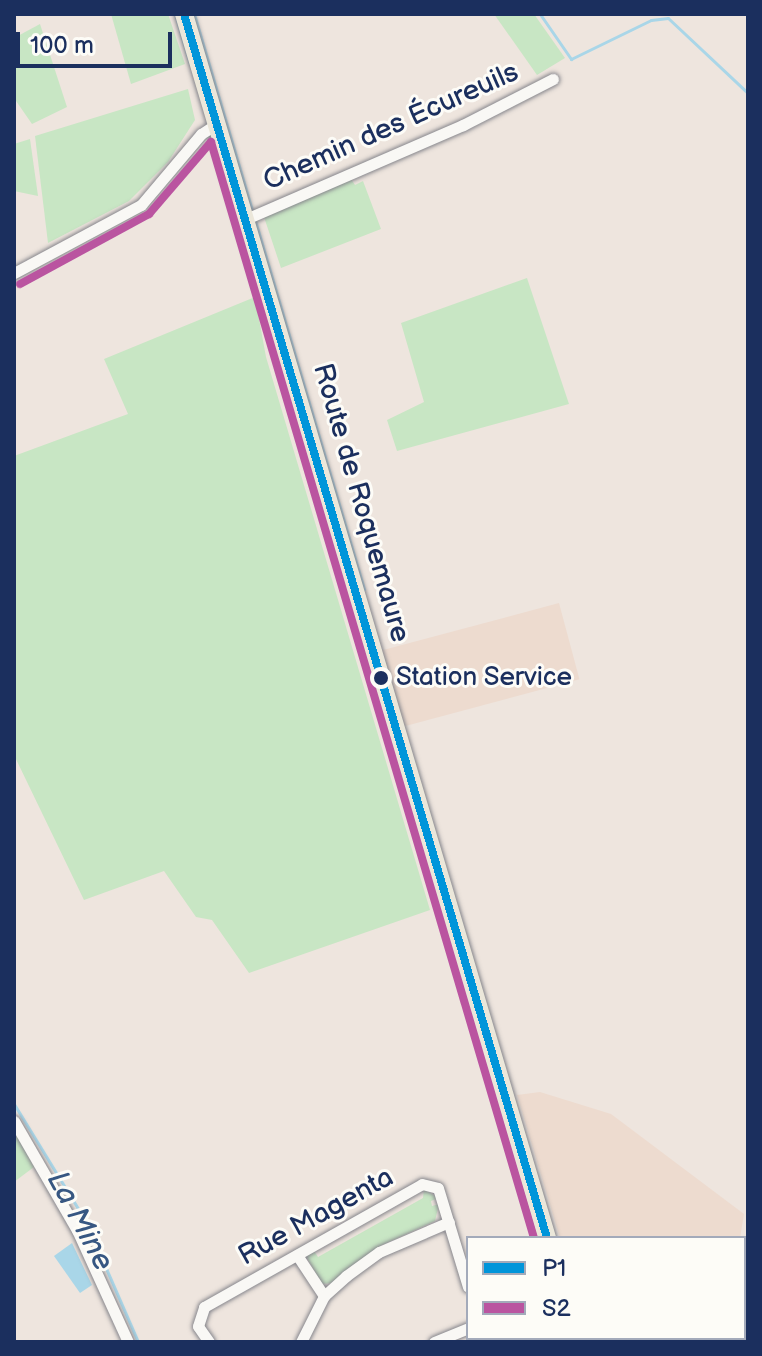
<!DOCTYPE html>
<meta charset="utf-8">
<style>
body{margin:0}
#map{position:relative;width:762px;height:1356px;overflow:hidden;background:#eee5de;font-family:"Balsamiq Sans",sans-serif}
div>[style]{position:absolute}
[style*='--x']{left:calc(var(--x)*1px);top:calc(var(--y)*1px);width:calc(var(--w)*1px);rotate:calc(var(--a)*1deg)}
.built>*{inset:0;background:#eddbcf;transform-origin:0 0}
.green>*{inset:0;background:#c8e6c4}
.water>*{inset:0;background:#a9d6e8}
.stream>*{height:3px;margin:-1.5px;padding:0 1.5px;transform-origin:1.5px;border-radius:1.5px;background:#a9d6e8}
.roads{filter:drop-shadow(0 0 2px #86868c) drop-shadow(0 0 2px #86868c)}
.street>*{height:11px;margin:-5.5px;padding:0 5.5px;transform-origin:5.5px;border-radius:5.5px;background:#f9f8f5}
.primary>*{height:18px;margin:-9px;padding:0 9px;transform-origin:9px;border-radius:9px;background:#ebe7da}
.bus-1>*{height:8px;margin:-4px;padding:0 4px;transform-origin:4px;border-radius:4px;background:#0095da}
.bus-2>*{height:8px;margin:-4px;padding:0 4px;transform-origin:4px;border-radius:4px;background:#ba54a0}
.dots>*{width:22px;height:22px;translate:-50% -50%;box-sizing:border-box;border:4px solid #fdfcf7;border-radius:50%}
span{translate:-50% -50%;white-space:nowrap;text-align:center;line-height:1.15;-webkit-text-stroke:6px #fdfcf7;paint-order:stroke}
.bus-label{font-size:26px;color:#1b2f5e}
.left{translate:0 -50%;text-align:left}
.street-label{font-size:28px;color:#1b2f5e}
.water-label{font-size:30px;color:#375782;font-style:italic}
.frame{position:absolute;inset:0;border:16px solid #1b2f5e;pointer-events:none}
.legend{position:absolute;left:466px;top:1236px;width:280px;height:104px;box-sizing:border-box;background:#fdfcf7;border:2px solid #a3aaba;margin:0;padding:10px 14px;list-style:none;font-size:24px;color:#1b2f5e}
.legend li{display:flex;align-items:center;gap:16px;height:40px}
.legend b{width:40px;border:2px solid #a3aaba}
.scale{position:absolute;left:16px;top:32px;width:156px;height:36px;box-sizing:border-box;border:4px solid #1b2f5e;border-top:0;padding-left:10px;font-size:24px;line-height:28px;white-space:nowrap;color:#1b2f5e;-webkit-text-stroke:6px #fdfcf7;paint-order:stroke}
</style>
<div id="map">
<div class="built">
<div style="left:559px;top:603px;width:79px;height:184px;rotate:75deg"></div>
<div style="clip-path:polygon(540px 1092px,611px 1114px,744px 1214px,740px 1238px,560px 1238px,517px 1095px)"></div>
<div style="clip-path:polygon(594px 1338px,718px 1338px,595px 1342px)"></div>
</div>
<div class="green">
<div style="clip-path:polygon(111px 14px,168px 14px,185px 64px,131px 84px)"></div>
<div style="clip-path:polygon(494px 14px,534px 14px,565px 58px,537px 75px)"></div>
<div style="clip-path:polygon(40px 24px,67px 107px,32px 124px,14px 98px,14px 38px)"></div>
<div style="clip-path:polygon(188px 89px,195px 120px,168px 162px,129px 201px,48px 243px,35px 136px)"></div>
<div style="clip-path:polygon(30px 139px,38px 196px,14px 191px,14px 144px)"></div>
<div style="clip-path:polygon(351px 179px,355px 185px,363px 181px,381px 229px,281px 268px,263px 214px)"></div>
<div style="clip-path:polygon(527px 278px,569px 404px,397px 451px,387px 420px,424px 402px,401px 323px)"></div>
<div style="clip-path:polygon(255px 297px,266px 357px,430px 910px,249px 973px,212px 920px,196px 917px,164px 871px,84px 900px,14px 755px,14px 456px,128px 414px,104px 359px)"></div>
<div style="clip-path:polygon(14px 1131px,34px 1167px,14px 1182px)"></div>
<div style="clip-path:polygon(424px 1189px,438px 1198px,431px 1201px,432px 1206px,439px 1204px,435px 1221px,380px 1246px,332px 1283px,322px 1284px,306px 1256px,314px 1251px,318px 1257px,423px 1198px)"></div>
</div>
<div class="water">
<div style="clip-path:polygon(72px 1243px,92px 1285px,80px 1293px,54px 1256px)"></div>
</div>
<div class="stream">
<div style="--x:175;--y:14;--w:52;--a:73.3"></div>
<div style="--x:194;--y:14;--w:600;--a:73.53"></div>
<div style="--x:540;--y:14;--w:55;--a:55.4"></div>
<div style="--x:571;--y:59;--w:89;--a:-26"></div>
<div style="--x:651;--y:20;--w:17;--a:-7"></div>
<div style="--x:668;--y:18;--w:110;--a:43.2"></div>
<div style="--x:457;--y:966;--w:172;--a:73.5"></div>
<div style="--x:14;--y:1104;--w:136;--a:58.5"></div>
<div style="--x:85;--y:1220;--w:133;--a:66.5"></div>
</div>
<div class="roads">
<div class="street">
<div style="--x:248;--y:218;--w:234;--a:-23.4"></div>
<div style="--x:463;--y:125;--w:101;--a:-27.1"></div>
<div style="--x:14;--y:273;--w:144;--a:-28.2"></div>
<div style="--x:141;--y:205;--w:93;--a:-49.8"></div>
<div style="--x:201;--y:134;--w:20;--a:-33"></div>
<div style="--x:14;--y:1121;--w:126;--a:60"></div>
<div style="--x:77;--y:1230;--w:123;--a:65.5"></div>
<div style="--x:297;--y:1255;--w:49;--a:56.6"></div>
<div style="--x:744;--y:1262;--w:17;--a:-77"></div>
<div style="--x:484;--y:1338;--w:4;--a:76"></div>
<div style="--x:209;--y:1342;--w:19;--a:-125"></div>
<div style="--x:198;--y:1326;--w:20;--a:-72"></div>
<div style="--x:204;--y:1307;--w:250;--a:-29.4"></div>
<div style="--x:422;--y:1184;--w:16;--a:14"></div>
<div style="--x:438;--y:1188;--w:103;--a:73.1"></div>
<div style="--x:301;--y:1342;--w:51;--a:-63.4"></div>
<div style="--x:324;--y:1296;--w:30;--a:-42"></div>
<div style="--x:346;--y:1276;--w:41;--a:-36"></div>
<div style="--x:379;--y:1252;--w:76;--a:-23.2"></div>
<div style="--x:434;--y:1342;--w:37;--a:-22"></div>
<div style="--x:725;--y:1342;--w:4;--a:-76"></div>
</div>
<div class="primary">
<div style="--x:184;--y:14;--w:1277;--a:73.48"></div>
<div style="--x:579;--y:1338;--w:4;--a:76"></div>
</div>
</div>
<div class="bus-1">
<div style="--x:184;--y:14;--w:1277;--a:73.48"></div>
</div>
<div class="bus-2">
<div style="--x:20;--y:284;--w:147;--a:-28.5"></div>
<div style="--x:149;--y:214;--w:95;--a:-49.3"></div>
<div style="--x:211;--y:142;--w:1143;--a:73.58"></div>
</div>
<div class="dots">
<div style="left:381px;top:678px;background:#1b2f5e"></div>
</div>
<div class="bus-label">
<span class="left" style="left:396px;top:678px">Station Service</span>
</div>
<div class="street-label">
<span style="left:391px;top:127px;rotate:-24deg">Chemin des Écureuils</span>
<span style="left:361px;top:503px;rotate:74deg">Route de Roquemaure</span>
<span style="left:316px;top:1217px;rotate:-29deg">Rue Magenta</span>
</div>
<div class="water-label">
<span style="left:80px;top:1221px;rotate:62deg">La Mine</span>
</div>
<div class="frame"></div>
<ul class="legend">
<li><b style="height:10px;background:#0095da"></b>P1</li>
<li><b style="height:10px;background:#ba54a0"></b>S2</li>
</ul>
<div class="scale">100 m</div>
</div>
